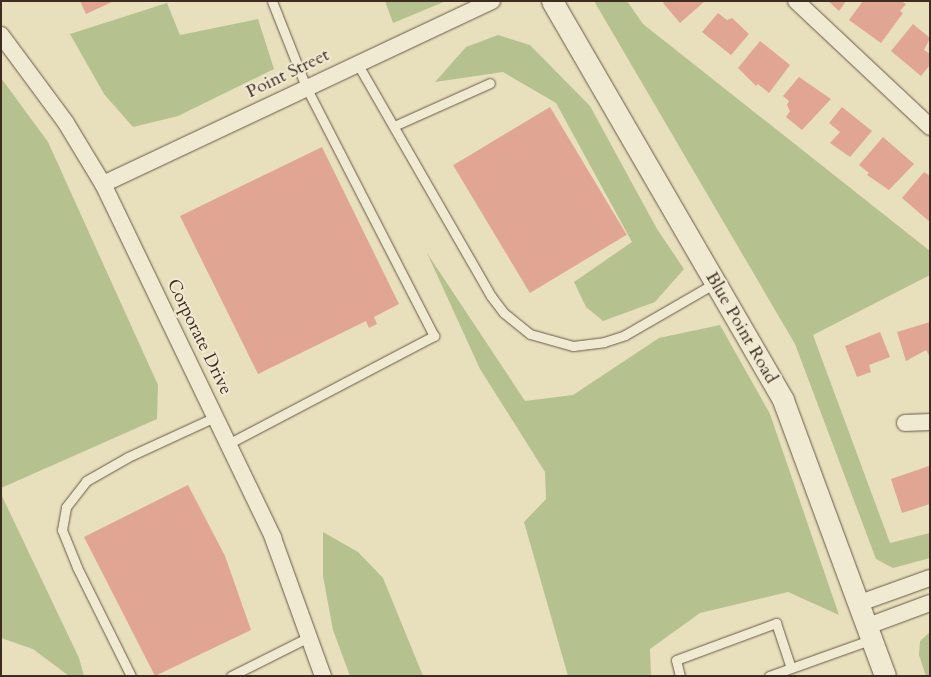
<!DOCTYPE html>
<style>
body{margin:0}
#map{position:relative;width:931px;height:677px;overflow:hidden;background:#e8dfbc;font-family:Cardo,serif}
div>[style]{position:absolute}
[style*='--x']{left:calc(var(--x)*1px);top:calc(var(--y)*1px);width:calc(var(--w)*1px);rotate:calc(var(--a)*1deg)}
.green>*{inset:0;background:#b6c190}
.building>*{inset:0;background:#e1a594;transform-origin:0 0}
.roads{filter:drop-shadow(0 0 1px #695948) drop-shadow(0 0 1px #695948)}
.service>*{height:9px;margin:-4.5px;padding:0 4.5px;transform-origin:4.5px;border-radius:4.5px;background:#f0ead3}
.minor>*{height:16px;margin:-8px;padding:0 8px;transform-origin:8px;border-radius:8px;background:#f0ead3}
.tertiary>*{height:21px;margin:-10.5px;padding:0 10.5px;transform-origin:10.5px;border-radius:10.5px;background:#f0ead3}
span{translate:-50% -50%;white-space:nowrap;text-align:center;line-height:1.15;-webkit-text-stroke:4px #f0ead3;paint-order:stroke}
.street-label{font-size:18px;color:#3f2c21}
.frame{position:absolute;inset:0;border:2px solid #3f2c21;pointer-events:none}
</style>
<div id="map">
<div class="green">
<div style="clip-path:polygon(385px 1px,446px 1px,393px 23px)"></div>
<div style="clip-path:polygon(594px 1px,627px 1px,643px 24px,930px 251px,930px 275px,813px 335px,890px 543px,930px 533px,930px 558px,893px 568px,876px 559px,795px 344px)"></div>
<div style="clip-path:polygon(167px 3px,180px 35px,258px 19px,274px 69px,178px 116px,133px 127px,104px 94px,70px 34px)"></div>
<div style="clip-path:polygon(498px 35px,530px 45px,590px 106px,657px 229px,684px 269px,655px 302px,603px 321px,586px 307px,574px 282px,632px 242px,556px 103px,503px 72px,435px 82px,466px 47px)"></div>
<div style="clip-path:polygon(1px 78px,48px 142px,158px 385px,157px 419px,1px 488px)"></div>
<div style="clip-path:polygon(427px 253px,525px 401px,573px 395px,659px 338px,720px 325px,770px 414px,839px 615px,788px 592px,700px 613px,650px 649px,651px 676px,568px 676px,524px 522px,546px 499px,545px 472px,480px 369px)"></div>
<div style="clip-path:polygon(1px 494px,79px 658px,84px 676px,69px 676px,33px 649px,1px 638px)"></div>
<div style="clip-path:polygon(323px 532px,358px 552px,383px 578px,423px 676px,350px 676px,333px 630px,323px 576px)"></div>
<div style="clip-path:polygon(930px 632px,930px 676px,926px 676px,919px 655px,920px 641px)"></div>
</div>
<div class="building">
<div style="clip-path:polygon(80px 1px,114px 1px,86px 14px)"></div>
<div style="clip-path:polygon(665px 1px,705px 1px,680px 23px,663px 3px)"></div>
<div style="clip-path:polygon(828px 1px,846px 1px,839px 11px)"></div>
<div style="clip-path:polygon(863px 1px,901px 1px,906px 4px,900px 11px,903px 13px,881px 43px,849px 20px)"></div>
<div style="clip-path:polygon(718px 13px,727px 20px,732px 18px,749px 34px,731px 55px,702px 32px)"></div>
<div style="clip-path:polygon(913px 24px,930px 38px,924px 50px,930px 54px,930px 65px,921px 76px,891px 51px)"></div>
<div style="clip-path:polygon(760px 41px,790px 65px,769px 93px,758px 84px,756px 86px,738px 68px)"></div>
<div style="clip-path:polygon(799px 77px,831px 99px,802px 130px,786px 117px,790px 111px,787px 105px,789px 101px,783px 96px)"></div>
<div style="left:550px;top:107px;width:149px;height:113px;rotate:59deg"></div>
<div style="clip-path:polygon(842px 107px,872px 131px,850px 157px,830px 143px,840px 132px,829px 123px)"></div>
<div style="clip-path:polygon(883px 137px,914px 164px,889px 190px,867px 175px,869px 173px,859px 165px)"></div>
<div style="clip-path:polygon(322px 147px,399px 304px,374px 317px,377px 324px,369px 328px,366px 321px,258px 374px,180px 216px)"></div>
<div style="clip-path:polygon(924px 172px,930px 176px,930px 222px,902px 198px)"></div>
<div style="clip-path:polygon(930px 322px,930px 357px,926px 350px,906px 361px,897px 332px)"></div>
<div style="clip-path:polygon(880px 332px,890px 357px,869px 365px,871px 372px,857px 377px,845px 346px)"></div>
<div style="clip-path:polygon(929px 466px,930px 504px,902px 513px,891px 479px)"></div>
<div style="clip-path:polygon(188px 485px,225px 556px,251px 630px,155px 676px,84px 537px)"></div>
</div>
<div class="roads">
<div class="service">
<div style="--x:357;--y:63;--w:269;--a:60.1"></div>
<div style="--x:491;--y:296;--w:21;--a:53"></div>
<div style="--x:504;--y:313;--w:33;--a:39"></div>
<div style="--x:530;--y:334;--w:45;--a:15.6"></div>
<div style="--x:573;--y:346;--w:31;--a:-7"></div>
<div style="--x:604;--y:342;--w:22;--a:-18"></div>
<div style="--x:625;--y:335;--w:104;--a:-30"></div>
<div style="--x:394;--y:126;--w:105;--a:-24.1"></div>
<div style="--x:228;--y:444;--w:233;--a:-27.7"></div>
<div style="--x:434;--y:336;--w:280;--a:-117.2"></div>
<div style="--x:306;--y:87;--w:92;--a:-111.6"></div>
<div style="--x:131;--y:676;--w:122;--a:-116.4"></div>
<div style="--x:77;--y:567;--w:40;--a:-112"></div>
<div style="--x:62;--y:530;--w:23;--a:-80"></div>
<div style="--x:66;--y:507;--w:33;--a:-52"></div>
<div style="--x:86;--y:481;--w:48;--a:-29.7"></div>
<div style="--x:128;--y:457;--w:96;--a:-24.7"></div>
<div style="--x:231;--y:676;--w:87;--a:-26.6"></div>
<div style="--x:680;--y:676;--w:16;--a:-104"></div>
<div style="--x:676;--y:660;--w:107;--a:-20.3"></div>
<div style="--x:776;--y:623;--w:47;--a:71.6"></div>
<div style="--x:769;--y:676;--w:110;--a:-19.6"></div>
</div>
<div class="minor">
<div style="--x:796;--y:1;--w:184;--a:43.2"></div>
<div style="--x:1;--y:35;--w:109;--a:53.5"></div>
<div style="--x:66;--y:123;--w:71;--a:58.8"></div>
<div style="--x:103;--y:184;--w:393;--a:64.3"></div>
<div style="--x:273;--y:538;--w:147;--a:70.1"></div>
<div style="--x:103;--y:184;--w:430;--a:-25.2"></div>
<div style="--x:905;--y:423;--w:25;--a:-2"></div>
<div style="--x:860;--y:603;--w:74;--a:-19.7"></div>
<div style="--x:868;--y:626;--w:66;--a:-20.4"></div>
</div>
<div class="tertiary">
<div style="--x:552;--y:1;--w:461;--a:59.9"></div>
<div style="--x:783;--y:400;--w:294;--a:69.7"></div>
</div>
</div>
<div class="street-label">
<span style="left:288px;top:74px;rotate:-26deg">Point Street</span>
<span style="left:741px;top:328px;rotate:60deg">Blue Point Road</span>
<span style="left:199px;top:337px;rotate:64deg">Corporate Drive</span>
</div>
<div class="frame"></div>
</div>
